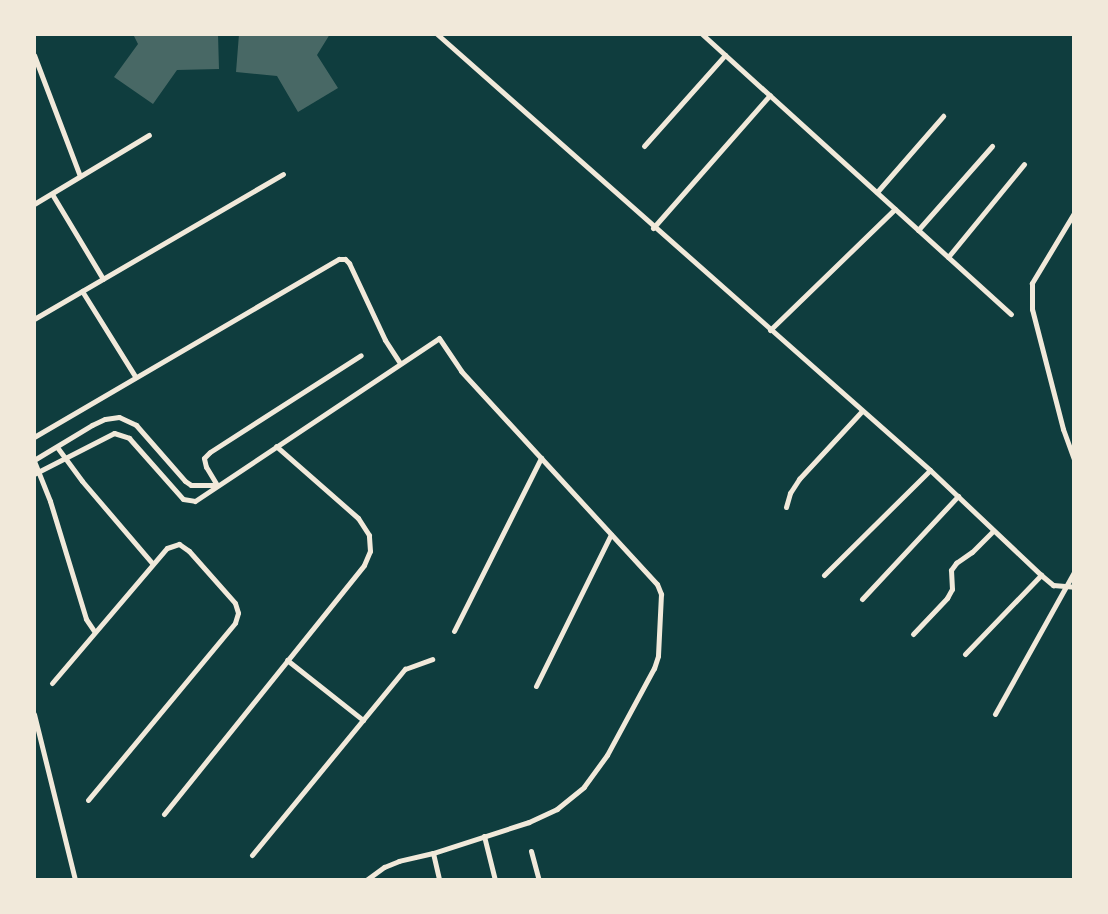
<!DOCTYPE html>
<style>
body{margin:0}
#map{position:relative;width:1108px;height:914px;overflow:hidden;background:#0f3d3e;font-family:Raleway,sans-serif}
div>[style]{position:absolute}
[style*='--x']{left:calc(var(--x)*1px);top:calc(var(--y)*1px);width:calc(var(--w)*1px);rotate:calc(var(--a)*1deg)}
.building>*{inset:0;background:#486865}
.minor>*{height:5px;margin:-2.5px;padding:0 2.5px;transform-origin:2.5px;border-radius:2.5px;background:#f1e9da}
span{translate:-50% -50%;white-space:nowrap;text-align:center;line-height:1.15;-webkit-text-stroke:4.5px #f1e9da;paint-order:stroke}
.frame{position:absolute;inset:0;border:36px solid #f1e9da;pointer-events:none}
</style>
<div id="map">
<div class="building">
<div style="clip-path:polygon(133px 34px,218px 34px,219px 69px,177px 70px,153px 104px,114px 77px,138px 44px)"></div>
<div style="clip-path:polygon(239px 34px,330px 34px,317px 55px,338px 88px,298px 112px,277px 76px,236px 72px)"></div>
</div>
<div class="minor">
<div style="--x:437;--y:34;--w:658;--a:41.49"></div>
<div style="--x:930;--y:470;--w:153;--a:43.4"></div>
<div style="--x:1041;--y:575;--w:16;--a:40"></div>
<div style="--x:1053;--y:585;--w:21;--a:5"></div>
<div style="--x:702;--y:34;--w:417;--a:42.2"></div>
<div style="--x:34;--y:55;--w:129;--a:69.2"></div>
<div style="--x:644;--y:146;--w:122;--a:-48.3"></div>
<div style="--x:877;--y:192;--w:101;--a:-49"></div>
<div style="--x:52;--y:194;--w:99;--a:59"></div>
<div style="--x:34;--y:204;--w:134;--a:-31"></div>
<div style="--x:1074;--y:213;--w:82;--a:121"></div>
<div style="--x:1032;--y:283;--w:26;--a:90"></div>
<div style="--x:1032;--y:309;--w:124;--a:75.5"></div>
<div style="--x:1063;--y:429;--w:32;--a:70"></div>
<div style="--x:653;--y:228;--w:177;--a:-48.7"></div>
<div style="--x:918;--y:230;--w:112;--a:-48.6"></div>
<div style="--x:948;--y:257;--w:120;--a:-50.7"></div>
<div style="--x:82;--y:291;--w:100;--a:58.1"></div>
<div style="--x:34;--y:319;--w:288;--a:-30.2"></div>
<div style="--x:770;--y:330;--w:174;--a:-44.1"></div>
<div style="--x:34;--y:437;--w:353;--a:-30.3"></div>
<div style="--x:339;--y:259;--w:6;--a:0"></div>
<div style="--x:345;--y:259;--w:6;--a:45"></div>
<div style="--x:349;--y:263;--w:85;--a:64.9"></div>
<div style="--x:385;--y:340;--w:27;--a:57"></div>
<div style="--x:57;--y:447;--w:42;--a:53.7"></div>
<div style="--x:82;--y:481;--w:108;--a:49.5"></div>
<div style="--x:34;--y:460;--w:68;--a:-31.1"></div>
<div style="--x:92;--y:425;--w:14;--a:-25"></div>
<div style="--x:105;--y:419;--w:14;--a:-8"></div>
<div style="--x:119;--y:417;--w:19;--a:25"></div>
<div style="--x:136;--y:425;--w:74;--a:48.8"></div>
<div style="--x:185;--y:481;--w:7;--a:34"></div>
<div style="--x:191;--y:485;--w:25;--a:0"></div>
<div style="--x:34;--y:461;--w:43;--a:68.2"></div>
<div style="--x:50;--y:501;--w:123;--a:73"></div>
<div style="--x:86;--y:619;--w:14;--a:56"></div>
<div style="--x:34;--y:474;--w:90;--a:-27.1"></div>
<div style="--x:114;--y:433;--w:16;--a:18"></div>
<div style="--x:129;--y:438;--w:81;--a:48.5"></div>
<div style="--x:183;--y:499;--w:12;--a:9"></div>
<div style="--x:195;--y:501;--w:293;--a:-33.7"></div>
<div style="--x:439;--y:338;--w:40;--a:56"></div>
<div style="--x:461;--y:371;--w:289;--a:47.4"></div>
<div style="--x:657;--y:584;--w:11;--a:68"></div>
<div style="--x:661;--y:594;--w:62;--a:92.8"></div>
<div style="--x:658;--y:656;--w:13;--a:108"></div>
<div style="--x:654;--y:668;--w:99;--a:118.4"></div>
<div style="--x:607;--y:755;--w:39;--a:126"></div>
<div style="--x:584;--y:787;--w:35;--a:141"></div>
<div style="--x:557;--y:809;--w:31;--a:155"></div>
<div style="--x:529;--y:822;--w:101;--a:162.1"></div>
<div style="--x:433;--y:853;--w:35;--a:167"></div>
<div style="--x:399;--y:861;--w:16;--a:158"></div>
<div style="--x:384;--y:867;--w:22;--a:144"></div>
<div style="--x:217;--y:485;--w:21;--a:-121"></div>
<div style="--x:206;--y:467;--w:9;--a:-103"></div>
<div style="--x:204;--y:458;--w:8;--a:-45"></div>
<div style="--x:210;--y:452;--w:179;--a:-32.7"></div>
<div style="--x:786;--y:507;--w:15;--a:-74"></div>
<div style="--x:790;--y:493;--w:17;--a:-57"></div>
<div style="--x:799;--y:479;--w:93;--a:-47.2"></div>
<div style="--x:824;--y:575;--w:149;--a:-44.7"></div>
<div style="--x:862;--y:599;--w:141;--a:-47"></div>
<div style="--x:454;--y:631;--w:194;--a:-63.3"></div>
<div style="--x:913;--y:634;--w:50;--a:-46.6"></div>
<div style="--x:947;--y:598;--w:10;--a:-61"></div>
<div style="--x:952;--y:589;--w:19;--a:-93"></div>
<div style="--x:951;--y:570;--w:9;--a:-54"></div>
<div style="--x:956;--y:563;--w:19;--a:-35"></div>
<div style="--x:972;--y:552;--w:30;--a:-45"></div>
<div style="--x:965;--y:654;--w:110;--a:-46.1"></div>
<div style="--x:287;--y:660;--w:97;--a:38.3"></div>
<div style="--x:52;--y:683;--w:177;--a:-49.6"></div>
<div style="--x:167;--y:548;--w:13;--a:-18"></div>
<div style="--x:179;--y:544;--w:12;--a:35"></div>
<div style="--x:189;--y:551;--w:69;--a:48.5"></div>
<div style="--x:235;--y:603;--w:10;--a:73"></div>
<div style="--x:238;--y:613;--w:10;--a:107"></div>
<div style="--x:235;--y:623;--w:230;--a:129.7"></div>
<div style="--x:536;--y:686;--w:169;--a:-63.7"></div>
<div style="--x:34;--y:714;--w:171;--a:76.1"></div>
<div style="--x:995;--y:714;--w:162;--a:-60.9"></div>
<div style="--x:164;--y:814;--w:319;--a:-51.2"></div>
<div style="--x:364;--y:565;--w:15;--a:-67"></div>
<div style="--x:370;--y:551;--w:16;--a:-94"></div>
<div style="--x:369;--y:535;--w:20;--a:-123"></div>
<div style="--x:358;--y:518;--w:109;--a:-138.7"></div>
<div style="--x:484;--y:836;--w:45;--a:76"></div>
<div style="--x:531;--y:851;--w:30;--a:75"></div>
<div style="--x:433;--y:853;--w:28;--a:77"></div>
<div style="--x:252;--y:855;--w:241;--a:-50.6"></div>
<div style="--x:405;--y:669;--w:29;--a:-20"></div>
</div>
<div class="frame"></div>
</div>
